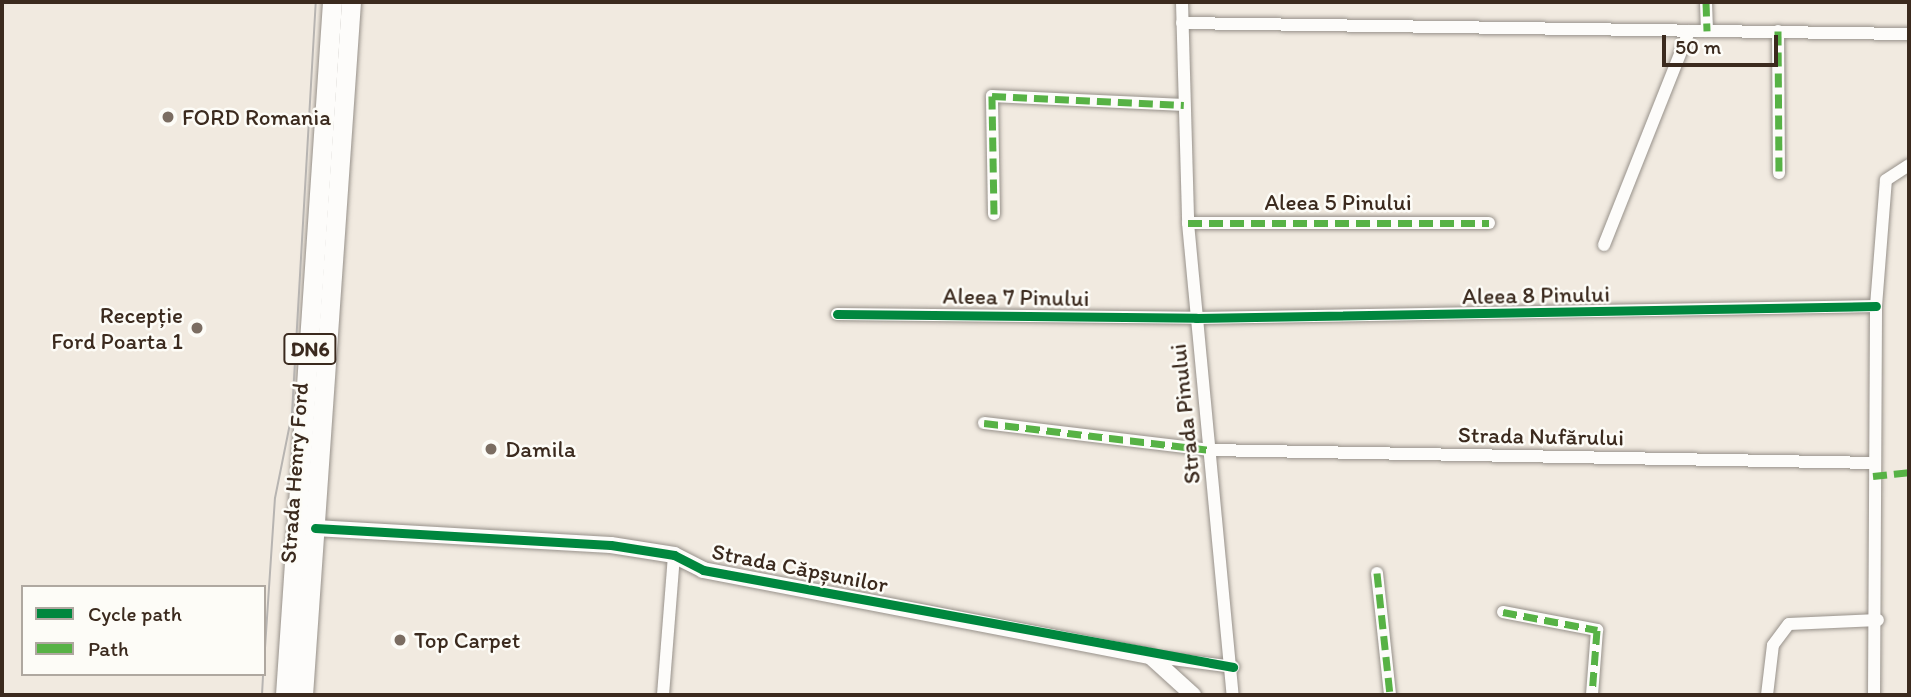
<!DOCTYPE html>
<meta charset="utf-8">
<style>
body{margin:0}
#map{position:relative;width:1911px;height:697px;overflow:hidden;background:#f1eae0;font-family:Itim,sans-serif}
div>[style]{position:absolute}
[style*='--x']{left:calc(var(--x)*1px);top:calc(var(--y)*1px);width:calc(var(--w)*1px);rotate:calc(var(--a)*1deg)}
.roads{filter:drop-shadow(0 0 2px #97918a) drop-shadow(0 0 2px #97918a)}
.minor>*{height:12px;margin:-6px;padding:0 6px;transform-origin:6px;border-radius:6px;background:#fdfcfa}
.tertiary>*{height:16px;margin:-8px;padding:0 8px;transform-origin:8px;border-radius:8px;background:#fdfcfa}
.primary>*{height:19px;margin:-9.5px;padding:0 9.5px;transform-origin:9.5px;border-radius:9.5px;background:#fdfcfa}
.tram>*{height:2px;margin:-1px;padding:0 1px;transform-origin:1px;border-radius:1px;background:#b7b4b1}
.quiet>*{height:7px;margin-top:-3.5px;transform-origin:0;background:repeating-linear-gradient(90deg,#57b245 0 14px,transparent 0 21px)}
.cycleway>*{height:9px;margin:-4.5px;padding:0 4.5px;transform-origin:4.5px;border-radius:4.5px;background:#00873e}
.dots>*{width:19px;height:19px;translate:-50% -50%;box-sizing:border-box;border:4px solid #fdfcf7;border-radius:50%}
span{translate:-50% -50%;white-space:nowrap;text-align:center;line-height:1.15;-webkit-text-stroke:5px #fdfcf7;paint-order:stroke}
.shield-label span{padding:2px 5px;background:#fdfcf7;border:2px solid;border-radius:5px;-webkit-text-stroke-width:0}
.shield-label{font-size:21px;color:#3b2a1e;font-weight:700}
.poi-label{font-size:23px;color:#3b2a1e}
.left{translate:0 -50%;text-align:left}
.right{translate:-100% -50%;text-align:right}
.street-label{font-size:23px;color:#3b2a1e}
.frame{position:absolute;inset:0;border:4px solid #3b2a1e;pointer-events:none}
.legend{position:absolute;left:21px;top:585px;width:245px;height:91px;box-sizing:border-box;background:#fdfcf7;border:2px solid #afa8a0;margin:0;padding:9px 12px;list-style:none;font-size:21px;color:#3b2a1e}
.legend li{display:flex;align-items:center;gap:14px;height:35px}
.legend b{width:35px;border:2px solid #afa8a0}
.scale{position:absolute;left:1662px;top:35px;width:116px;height:32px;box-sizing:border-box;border:4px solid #3b2a1e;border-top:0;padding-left:9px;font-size:21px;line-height:24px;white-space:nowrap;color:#3b2a1e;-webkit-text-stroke:5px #fdfcf7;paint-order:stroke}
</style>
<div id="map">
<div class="roads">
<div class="minor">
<div style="--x:1182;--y:2;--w:221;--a:88.4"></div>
<div style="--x:1188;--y:223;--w:474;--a:84.6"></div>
<div style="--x:1706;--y:2;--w:29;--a:88"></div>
<div style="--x:1182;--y:23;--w:727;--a:0.87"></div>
<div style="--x:1778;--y:31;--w:142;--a:89.6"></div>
<div style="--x:994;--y:214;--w:118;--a:-91"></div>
<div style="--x:992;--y:96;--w:192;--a:2.7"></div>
<div style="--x:1188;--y:223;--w:301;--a:0"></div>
<div style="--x:1604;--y:245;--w:230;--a:-68.3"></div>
<div style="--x:837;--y:314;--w:359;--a:0.6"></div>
<div style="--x:1196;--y:318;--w:680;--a:-1.01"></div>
<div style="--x:984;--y:423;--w:228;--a:6.8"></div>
<div style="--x:1210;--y:450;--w:662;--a:1.12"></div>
<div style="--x:1377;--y:573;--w:123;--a:83.9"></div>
<div style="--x:1503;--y:612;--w:96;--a:10.8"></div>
<div style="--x:1597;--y:630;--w:65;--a:94.4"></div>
<div style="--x:1150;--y:656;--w:84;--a:7.5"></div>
<div style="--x:663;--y:695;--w:140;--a:-85.5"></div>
<div style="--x:1767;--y:695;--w:50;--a:-83.2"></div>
<div style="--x:1773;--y:645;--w:26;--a:-53"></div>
<div style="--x:1789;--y:624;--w:89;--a:-2.6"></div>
<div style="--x:1874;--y:695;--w:389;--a:-89.7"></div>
<div style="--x:1876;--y:306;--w:126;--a:-85.5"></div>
<div style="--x:1886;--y:180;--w:27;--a:-33"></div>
</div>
<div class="tertiary">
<div style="--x:315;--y:528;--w:296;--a:3.3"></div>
<div style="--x:611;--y:545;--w:64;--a:9"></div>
<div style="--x:674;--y:555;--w:33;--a:27"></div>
<div style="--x:703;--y:570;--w:455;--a:10.9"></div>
<div style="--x:1150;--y:656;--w:58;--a:42.2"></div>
</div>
<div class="primary">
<div style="--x:285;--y:695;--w:695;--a:-86.12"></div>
<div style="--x:303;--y:695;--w:695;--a:-86.04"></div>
</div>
</div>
<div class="tram">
<div style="--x:264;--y:663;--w:165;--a:-86.2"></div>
<div style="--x:275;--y:498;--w:86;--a:-78.6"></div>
<div style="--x:292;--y:414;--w:413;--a:-86.7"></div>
<div style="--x:262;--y:695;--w:21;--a:-87"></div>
</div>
<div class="quiet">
<div style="--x:1706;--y:2;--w:29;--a:88"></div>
<div style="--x:1778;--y:31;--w:142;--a:89.6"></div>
<div style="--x:994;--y:214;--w:118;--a:-91"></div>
<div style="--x:992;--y:96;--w:192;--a:2.7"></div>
<div style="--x:1188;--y:223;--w:301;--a:0"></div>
<div style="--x:984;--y:423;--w:228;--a:6.8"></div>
<div style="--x:1873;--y:476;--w:36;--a:-6"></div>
<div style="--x:1377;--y:573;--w:123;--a:83.9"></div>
<div style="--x:1503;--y:612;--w:96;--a:10.8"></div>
<div style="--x:1597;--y:630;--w:65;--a:94.4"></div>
</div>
<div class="cycleway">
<div style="--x:837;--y:314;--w:359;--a:0.6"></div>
<div style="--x:1196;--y:318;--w:680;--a:-1.01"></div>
<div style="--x:315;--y:528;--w:296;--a:3.3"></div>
<div style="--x:611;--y:545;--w:64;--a:9"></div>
<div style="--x:674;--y:555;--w:33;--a:27"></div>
<div style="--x:703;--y:570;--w:539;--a:10.37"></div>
</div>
<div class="dots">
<div style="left:168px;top:117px;background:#7b6d62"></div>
<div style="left:197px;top:328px;background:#7b6d62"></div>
<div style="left:491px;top:449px;background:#7b6d62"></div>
<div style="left:400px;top:640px;background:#7b6d62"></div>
</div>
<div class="shield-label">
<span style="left:310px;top:349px">DN6</span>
</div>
<div class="poi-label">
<span class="left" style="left:182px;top:117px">FORD Romania</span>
<span class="right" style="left:183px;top:328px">Recepție<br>Ford Poarta 1</span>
<span class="left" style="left:505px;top:449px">Damila</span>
<span class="left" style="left:414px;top:640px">Top Carpet</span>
</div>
<div class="street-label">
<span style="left:1338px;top:202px">Aleea 5 Pinului</span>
<span style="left:1536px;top:295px;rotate:-1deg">Aleea 8 Pinului</span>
<span style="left:1016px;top:297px;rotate:1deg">Aleea 7 Pinului</span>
<span style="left:1185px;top:414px;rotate:-96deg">Strada Pinului</span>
<span style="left:1541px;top:436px;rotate:1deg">Strada Nufărului</span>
<span style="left:294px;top:473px;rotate:-86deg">Strada Henry Ford</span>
<span style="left:800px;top:568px;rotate:11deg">Strada Căpșunilor</span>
</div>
<div class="frame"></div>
<ul class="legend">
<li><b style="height:9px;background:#00873e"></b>Cycle path</li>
<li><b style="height:9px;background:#57b245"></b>Path</li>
</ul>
<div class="scale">50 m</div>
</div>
